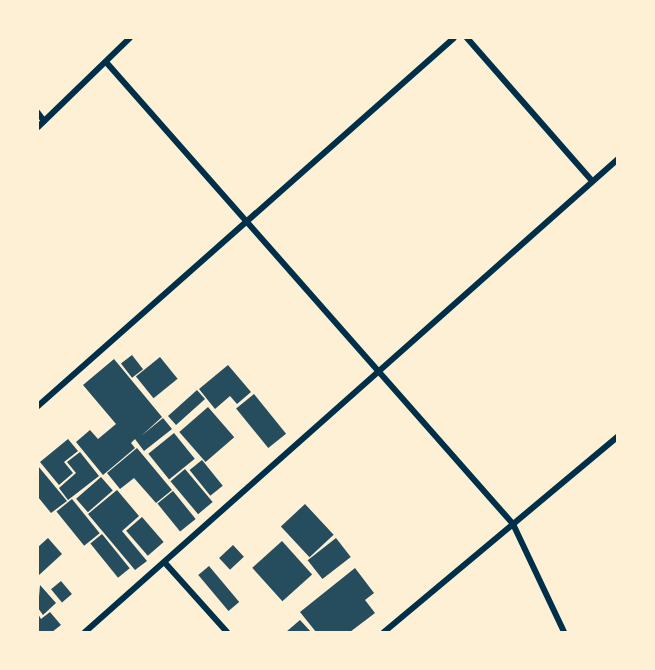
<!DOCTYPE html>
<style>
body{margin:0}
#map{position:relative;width:655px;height:670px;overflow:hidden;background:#fdf0d5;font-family:"Space Grotesk",sans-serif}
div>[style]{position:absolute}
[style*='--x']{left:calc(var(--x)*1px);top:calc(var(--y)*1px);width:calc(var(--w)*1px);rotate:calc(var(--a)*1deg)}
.building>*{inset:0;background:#264d5e;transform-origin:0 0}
.minor>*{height:6px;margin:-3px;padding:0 3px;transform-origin:3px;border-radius:3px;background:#003049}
span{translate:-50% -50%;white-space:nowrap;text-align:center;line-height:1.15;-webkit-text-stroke:6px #fdf0d5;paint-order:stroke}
.frame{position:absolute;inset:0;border:39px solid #fdf0d5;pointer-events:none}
</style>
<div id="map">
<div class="building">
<div style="left:132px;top:355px;width:18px;height:14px;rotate:52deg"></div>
<div style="left:160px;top:357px;width:28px;height:31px;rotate:51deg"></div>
<div style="clip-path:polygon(114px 359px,162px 417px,141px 436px,163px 418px,172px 429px,144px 451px,135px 439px,131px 443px,135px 448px,103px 475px,76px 442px,90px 430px,98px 439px,116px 424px,83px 385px)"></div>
<div style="clip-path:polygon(228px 365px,251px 392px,237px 404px,230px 396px,215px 409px,199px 389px)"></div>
<div style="left:197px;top:390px;width:12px;height:39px;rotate:48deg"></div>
<div style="left:254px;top:394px;width:51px;height:23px;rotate:51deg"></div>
<div style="left:208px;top:407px;width:40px;height:38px;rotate:49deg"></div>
<div style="left:174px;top:433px;width:33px;height:33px;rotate:51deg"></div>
<div style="clip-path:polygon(68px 439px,78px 451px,64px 462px,73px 473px,59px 485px,40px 462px)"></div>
<div style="clip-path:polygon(137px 448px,172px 490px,156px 503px,134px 478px,120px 489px,107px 473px)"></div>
<div style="clip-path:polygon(80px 452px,99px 476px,68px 500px,59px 488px,76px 473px,67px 462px)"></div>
<div style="left:202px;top:460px;width:33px;height:16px;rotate:51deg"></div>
<div style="clip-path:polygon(38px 466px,67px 501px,51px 513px,38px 497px)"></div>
<div style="left:185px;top:469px;width:43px;height:19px;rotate:50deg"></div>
<div style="left:101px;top:477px;width:18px;height:33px;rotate:49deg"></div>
<div style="clip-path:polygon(117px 490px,139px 516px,122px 531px,147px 561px,135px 570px,88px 514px)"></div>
<div style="left:173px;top:491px;width:36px;height:20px;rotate:51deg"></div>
<div style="left:72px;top:499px;width:44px;height:20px;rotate:51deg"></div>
<div style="left:305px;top:504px;width:42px;height:33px;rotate:47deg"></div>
<div style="left:142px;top:517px;width:33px;height:21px;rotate:49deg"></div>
<div style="left:102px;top:534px;width:44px;height:15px;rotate:51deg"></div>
<div style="clip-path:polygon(48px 538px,62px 554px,38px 576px,38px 547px)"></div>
<div style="left:336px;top:538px;width:24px;height:36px;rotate:52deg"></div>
<div style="left:282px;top:541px;width:45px;height:40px;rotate:48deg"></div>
<div style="left:233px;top:545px;width:16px;height:19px;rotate:47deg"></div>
<div style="left:209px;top:566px;width:47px;height:14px;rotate:50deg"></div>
<div style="clip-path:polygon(355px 568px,374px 593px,365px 600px,375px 613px,350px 632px,316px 632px,300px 612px)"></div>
<div style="left:61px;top:581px;width:17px;height:13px;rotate:50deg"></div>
<div style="clip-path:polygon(40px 585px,56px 603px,43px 615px,38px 608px)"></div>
<div style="clip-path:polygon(50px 612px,61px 625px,52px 632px,38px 632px,38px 614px,41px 619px)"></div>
<div style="clip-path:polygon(300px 620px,311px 632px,286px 632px)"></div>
</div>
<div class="minor">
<div style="--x:467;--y:38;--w:190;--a:48.8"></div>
<div style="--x:106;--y:62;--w:616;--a:48.62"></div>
<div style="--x:513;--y:524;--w:119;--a:64.7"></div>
<div style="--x:38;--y:113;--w:10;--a:53"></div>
<div style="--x:38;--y:127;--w:128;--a:-44.1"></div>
<div style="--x:38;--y:406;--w:555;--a:-41.5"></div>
<div style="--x:166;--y:564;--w:91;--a:48.1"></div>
<div style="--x:85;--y:632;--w:713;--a:-41.59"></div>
<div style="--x:384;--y:632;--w:305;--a:-39.9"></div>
</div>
<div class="frame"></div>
</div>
